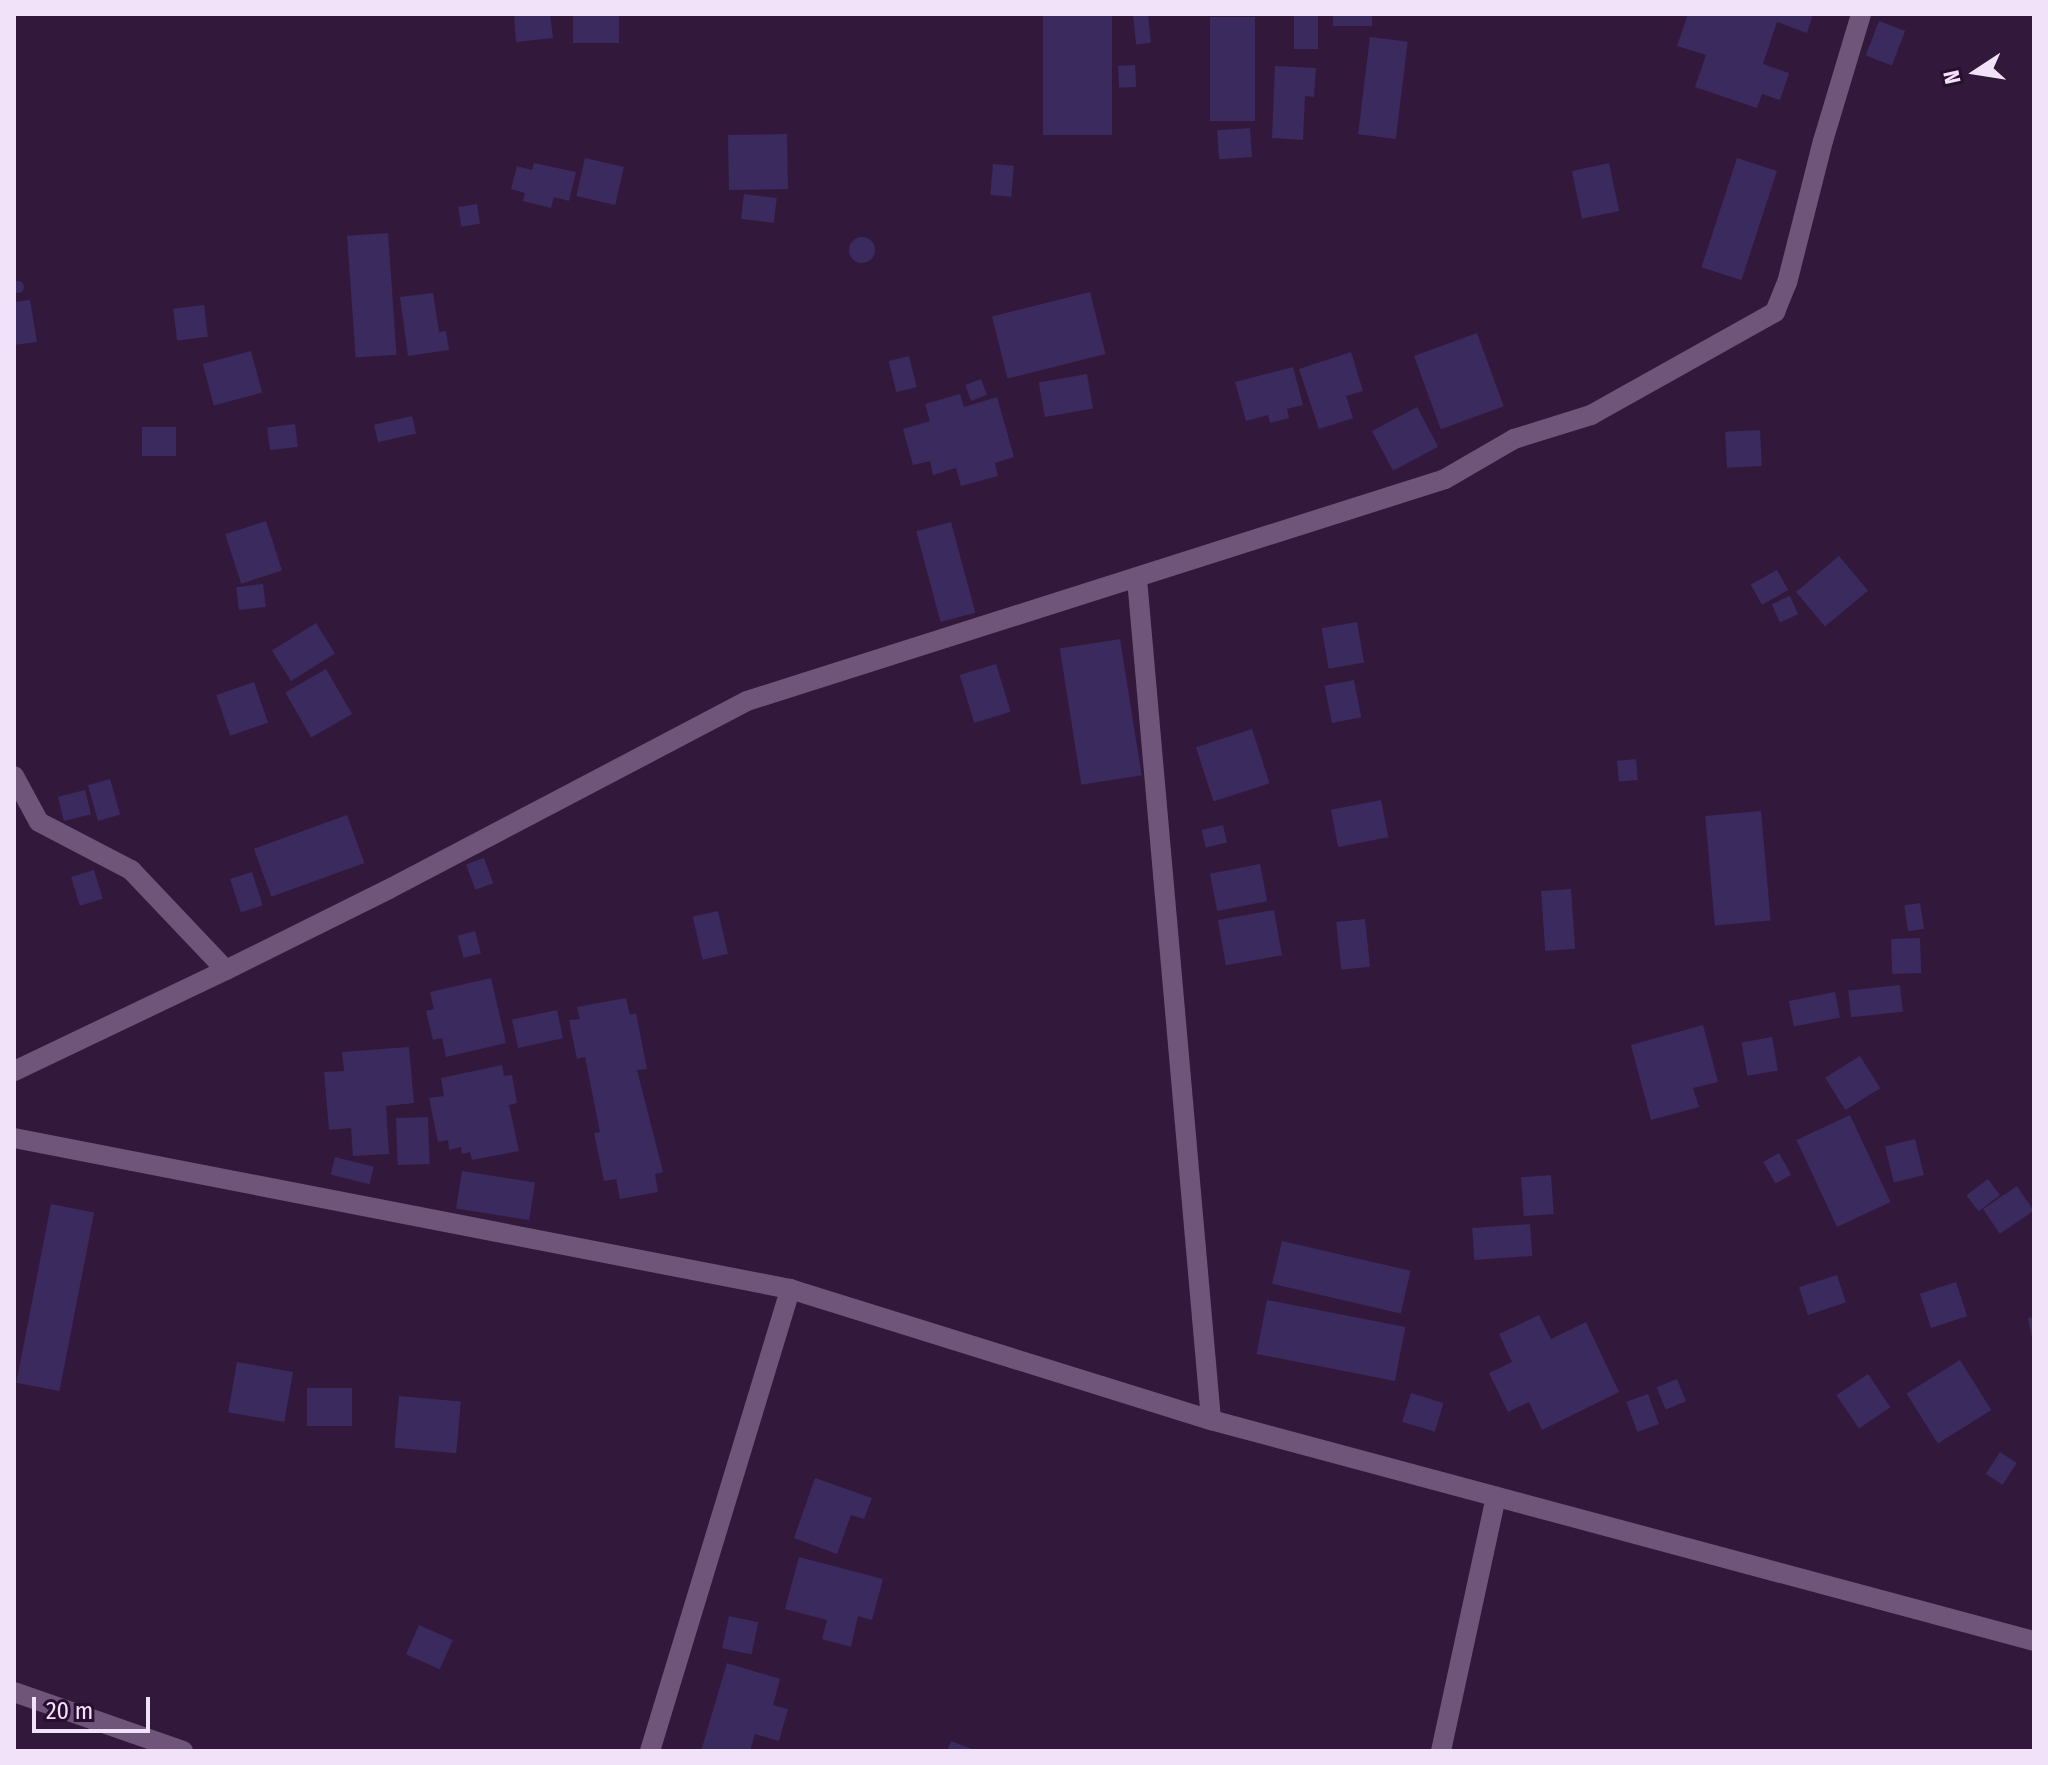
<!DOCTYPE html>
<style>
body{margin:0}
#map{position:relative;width:2048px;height:1765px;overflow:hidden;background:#32193c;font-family:"Fira Sans Condensed",sans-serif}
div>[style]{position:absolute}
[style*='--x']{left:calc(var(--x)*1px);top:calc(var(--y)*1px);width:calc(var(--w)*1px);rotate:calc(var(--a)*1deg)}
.building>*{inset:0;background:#3a2a5d;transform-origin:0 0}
.round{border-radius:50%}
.street>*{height:20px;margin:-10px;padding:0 10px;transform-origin:10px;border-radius:10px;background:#6f557a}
span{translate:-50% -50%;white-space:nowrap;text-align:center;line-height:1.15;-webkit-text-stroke:6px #280f31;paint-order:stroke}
.frame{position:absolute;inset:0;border:16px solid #f2e2f9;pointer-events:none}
.north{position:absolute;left:1936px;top:32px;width:80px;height:80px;-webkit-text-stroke:6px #280f31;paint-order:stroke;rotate:258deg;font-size:22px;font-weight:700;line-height:32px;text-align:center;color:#f2e2f9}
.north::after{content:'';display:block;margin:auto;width:28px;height:36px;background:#f2e2f9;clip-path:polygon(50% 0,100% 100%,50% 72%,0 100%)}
.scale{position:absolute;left:32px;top:1697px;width:118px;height:36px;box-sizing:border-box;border:4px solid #f2e2f9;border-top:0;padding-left:10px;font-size:24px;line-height:28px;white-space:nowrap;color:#f2e2f9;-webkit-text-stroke:6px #280f31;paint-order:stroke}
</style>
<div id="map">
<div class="building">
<div style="clip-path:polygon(514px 14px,550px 14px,553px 38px,516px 42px)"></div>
<div style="left:573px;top:14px;width:46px;height:29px"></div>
<div style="left:1043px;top:14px;width:69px;height:121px"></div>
<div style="left:1148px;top:14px;width:29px;height:15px;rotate:84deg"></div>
<div style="left:1294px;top:14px;width:24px;height:35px"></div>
<div style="left:1333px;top:14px;width:39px;height:12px"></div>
<div style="clip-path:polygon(1688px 14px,1813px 14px,1807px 33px,1777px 22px,1763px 64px,1789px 73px,1780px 100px,1762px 94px,1757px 108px,1695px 87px,1706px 55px,1677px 46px)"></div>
<div style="left:1210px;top:17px;width:45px;height:104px"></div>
<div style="left:1879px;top:21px;width:28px;height:37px;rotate:21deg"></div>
<div style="left:1370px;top:37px;width:38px;height:98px;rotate:7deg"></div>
<div style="left:1135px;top:65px;width:22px;height:17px;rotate:87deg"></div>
<div style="clip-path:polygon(1275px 66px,1316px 68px,1314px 97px,1305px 96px,1303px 140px,1272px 138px)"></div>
<div style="left:1250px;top:128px;width:29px;height:33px;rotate:86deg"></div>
<div style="left:787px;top:134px;width:55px;height:59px;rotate:89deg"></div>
<div style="left:585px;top:158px;width:40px;height:39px;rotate:13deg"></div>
<div style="left:1737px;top:158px;width:42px;height:115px;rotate:18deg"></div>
<div style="clip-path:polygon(534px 163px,576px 172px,569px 201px,554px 197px,551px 208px,523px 201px,525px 193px,511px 189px,517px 166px,532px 170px)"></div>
<div style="left:1609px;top:163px;width:49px;height:38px;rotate:78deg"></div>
<div style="left:993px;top:164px;width:21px;height:31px;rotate:5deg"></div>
<div style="left:744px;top:194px;width:33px;height:25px;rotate:7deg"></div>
<div style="left:477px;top:204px;width:20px;height:19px;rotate:81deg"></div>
<div style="left:388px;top:233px;width:122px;height:41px;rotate:86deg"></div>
<div class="round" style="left:849px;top:237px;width:26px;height:26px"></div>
<div class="round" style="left:12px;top:281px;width:12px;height:12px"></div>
<div style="left:1090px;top:292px;width:64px;height:101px;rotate:76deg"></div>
<div style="clip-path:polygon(433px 293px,439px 332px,446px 331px,449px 350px,408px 356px,400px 297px)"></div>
<div style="clip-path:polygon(30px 300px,37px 342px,14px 345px,14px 302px)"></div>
<div style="left:204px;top:305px;width:32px;height:31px;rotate:83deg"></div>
<div style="left:1477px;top:333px;width:78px;height:67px;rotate:70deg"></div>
<div style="left:251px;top:351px;width:43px;height:50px;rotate:75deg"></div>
<div style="clip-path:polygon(1351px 352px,1363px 391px,1346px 396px,1353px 418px,1319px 429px,1299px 369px)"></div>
<div style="left:909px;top:356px;width:32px;height:21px;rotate:76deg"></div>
<div style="clip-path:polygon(1293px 367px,1303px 405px,1287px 409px,1289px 418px,1270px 423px,1268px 415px,1246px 421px,1235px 382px)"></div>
<div style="left:1087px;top:374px;width:35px;height:49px;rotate:80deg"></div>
<div style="left:981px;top:379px;width:17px;height:17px;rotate:69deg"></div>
<div style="clip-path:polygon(960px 394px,964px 407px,997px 397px,1014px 457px,995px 463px,998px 476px,961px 486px,956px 468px,933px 475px,930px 461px,913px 465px,903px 429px,930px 421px,925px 404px)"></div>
<div style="left:1417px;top:407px;width:45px;height:51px;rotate:62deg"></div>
<div style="left:412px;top:416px;width:18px;height:39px;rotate:77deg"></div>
<div style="left:295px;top:424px;width:23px;height:28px;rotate:83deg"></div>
<div style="left:142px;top:427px;width:34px;height:29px"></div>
<div style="left:1760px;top:430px;width:36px;height:35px;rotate:87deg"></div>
<div style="left:266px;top:521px;width:52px;height:43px;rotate:72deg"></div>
<div style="left:951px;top:522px;width:94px;height:36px;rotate:75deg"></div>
<div style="left:1839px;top:556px;width:45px;height:56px;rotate:50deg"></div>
<div style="left:1777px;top:570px;width:23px;height:30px;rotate:61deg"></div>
<div style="left:263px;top:584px;width:23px;height:27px;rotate:83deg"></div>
<div style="left:1790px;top:596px;width:20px;height:20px;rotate:66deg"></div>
<div style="left:1357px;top:622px;width:41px;height:36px;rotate:80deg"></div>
<div style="left:316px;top:623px;width:36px;height:52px;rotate:58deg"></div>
<div style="left:1120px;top:639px;width:138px;height:61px;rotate:81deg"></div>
<div style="left:996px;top:664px;width:50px;height:38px;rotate:73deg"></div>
<div style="left:326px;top:669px;width:52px;height:47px;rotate:60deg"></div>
<div style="left:1354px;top:680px;width:38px;height:30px;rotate:79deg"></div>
<div style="left:254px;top:682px;width:43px;height:40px;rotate:71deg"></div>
<div style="left:1252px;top:729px;width:57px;height:59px;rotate:72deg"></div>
<div style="left:1636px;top:759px;width:21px;height:19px;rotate:85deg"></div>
<div style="left:110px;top:779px;width:37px;height:23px;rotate:74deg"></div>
<div style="left:85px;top:790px;width:25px;height:28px;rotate:76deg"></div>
<div style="left:1381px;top:800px;width:38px;height:51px;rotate:79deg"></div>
<div style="left:1761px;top:811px;width:110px;height:56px;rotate:85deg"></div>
<div style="left:347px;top:815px;width:51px;height:99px;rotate:70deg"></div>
<div style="left:1223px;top:825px;width:18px;height:22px;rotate:77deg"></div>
<div style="left:484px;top:858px;width:27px;height:19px;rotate:70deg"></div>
<div style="left:1260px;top:864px;width:38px;height:51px;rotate:79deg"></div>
<div style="left:94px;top:870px;width:30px;height:24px;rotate:73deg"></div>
<div style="left:252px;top:872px;width:35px;height:23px;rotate:72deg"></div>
<div style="left:1571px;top:889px;width:60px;height:30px;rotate:86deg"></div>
<div style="left:1920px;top:903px;width:26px;height:16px;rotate:81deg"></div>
<div style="left:1274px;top:910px;width:46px;height:57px;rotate:80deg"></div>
<div style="left:718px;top:911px;width:44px;height:26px;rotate:77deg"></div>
<div style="left:1365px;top:919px;width:48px;height:29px;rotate:84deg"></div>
<div style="left:475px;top:931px;width:23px;height:18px;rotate:75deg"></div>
<div style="left:1920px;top:938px;width:35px;height:29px;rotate:88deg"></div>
<div style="clip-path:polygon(491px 978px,506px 1043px,446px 1057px,442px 1038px,433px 1040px,426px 1011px,434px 1009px,430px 992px)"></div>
<div style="left:1900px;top:985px;width:27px;height:52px;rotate:84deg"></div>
<div style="left:1835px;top:992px;width:26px;height:47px;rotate:79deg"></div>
<div style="clip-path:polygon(626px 998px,630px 1015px,636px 1013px,647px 1069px,637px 1070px,663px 1172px,655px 1174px,658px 1192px,620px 1199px,616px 1179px,604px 1181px,594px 1133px,600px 1132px,585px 1057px,577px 1059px,569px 1020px,580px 1019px,577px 1007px)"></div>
<div style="left:557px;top:1010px;width:29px;height:46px;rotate:78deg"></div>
<div style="clip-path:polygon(1703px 1025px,1718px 1082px,1693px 1088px,1699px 1107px,1651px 1120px,1631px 1045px)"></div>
<div style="left:1772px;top:1037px;width:34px;height:31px;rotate:80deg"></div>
<div style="clip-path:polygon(409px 1047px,414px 1103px,386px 1106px,389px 1154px,353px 1156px,351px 1128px,329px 1130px,324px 1072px,344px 1071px,342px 1052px)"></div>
<div style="left:1860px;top:1056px;width:38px;height:41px;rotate:58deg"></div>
<div style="clip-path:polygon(502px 1065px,504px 1076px,512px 1075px,517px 1103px,509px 1105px,519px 1151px,472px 1160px,470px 1152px,462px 1154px,461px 1147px,449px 1150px,448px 1140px,438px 1142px,429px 1098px,444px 1096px,441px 1078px)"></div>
<div style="left:1850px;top:1115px;width:96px;height:59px;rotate:65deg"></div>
<div style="left:428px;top:1117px;width:47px;height:32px;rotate:88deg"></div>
<div style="left:1915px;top:1139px;width:37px;height:31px;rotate:76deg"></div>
<div style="left:1779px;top:1153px;width:25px;height:18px;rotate:61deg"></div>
<div style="left:335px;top:1157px;width:40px;height:18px;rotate:14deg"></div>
<div style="left:462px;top:1171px;width:74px;height:38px;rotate:9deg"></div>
<div style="left:1551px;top:1175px;width:39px;height:30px;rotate:86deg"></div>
<div style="left:1988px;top:1179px;width:20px;height:27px;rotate:53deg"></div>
<div style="left:2017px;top:1186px;width:30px;height:41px;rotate:56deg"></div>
<div style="left:51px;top:1204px;width:44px;height:182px;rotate:11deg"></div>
<div style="left:1530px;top:1224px;width:32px;height:58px;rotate:86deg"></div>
<div style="left:1282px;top:1241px;width:132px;height:44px;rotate:13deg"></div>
<div style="left:1837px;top:1275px;width:29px;height:40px;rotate:72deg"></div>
<div style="left:1956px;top:1282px;width:36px;height:38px;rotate:72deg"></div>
<div style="left:1267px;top:1300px;width:141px;height:55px;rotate:11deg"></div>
<div style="clip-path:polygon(1539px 1315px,1551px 1339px,1586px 1322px,1619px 1392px,1542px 1430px,1529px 1402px,1508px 1412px,1489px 1373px,1512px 1362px,1499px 1334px)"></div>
<div style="clip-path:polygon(2034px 1317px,2034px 1343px,2033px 1343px,2028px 1318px)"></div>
<div style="left:1960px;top:1360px;width:59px;height:63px;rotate:58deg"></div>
<div style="left:237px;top:1362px;width:57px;height:51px;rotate:10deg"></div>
<div style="left:1868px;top:1374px;width:40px;height:38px;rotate:56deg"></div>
<div style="left:1677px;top:1379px;width:24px;height:22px;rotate:68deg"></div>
<div style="left:307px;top:1388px;width:45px;height:38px"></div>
<div style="left:1411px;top:1393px;width:34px;height:30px;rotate:17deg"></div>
<div style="left:1648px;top:1394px;width:32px;height:23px;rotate:70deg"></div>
<div style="left:399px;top:1396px;width:62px;height:52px;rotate:5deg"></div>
<div style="left:2000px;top:1452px;width:20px;height:26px;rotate:33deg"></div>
<div style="clip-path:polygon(815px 1478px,872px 1498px,864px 1519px,851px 1515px,837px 1554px,794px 1538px)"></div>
<div style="clip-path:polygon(799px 1557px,883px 1579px,872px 1620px,858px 1616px,851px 1647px,822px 1639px,827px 1620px,785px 1609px)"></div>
<div style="left:729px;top:1616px;width:30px;height:33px;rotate:12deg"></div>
<div style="left:419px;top:1625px;width:37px;height:32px;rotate:24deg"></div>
<div style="clip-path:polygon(727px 1663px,780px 1679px,773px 1705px,788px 1709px,779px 1741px,755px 1734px,750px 1751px,701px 1751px)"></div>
<div style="clip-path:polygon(951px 1741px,977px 1751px,947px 1751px)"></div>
</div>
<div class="street">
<div style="--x:1137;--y:579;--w:844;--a:84.97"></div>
<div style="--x:14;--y:776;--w:52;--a:61.5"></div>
<div style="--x:39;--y:822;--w:104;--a:27.6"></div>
<div style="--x:131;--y:870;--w:138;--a:46.5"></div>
<div style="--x:226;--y:970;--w:235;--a:154.5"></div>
<div style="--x:226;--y:970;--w:182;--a:-26.4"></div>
<div style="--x:389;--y:889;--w:404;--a:-27.7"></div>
<div style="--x:747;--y:701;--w:732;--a:-17.64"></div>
<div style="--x:1445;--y:479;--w:80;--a:-30.1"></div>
<div style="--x:1514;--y:439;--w:81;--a:-17.3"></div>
<div style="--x:1591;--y:415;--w:211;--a:-29.2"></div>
<div style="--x:1775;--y:312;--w:31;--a:-68"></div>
<div style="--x:1787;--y:283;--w:146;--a:-75.8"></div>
<div style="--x:1823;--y:141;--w:133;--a:-73.3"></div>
<div style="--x:14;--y:1138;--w:791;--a:11.01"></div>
<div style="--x:790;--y:1289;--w:441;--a:17.3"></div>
<div style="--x:1211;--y:1420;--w:852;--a:15.03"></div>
<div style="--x:14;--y:1692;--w:179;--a:19.2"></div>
<div style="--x:650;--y:1751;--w:483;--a:-73.1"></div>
<div style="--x:1441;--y:1751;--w:260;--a:-77.8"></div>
</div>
<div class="frame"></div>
<div class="north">N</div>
<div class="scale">20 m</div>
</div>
